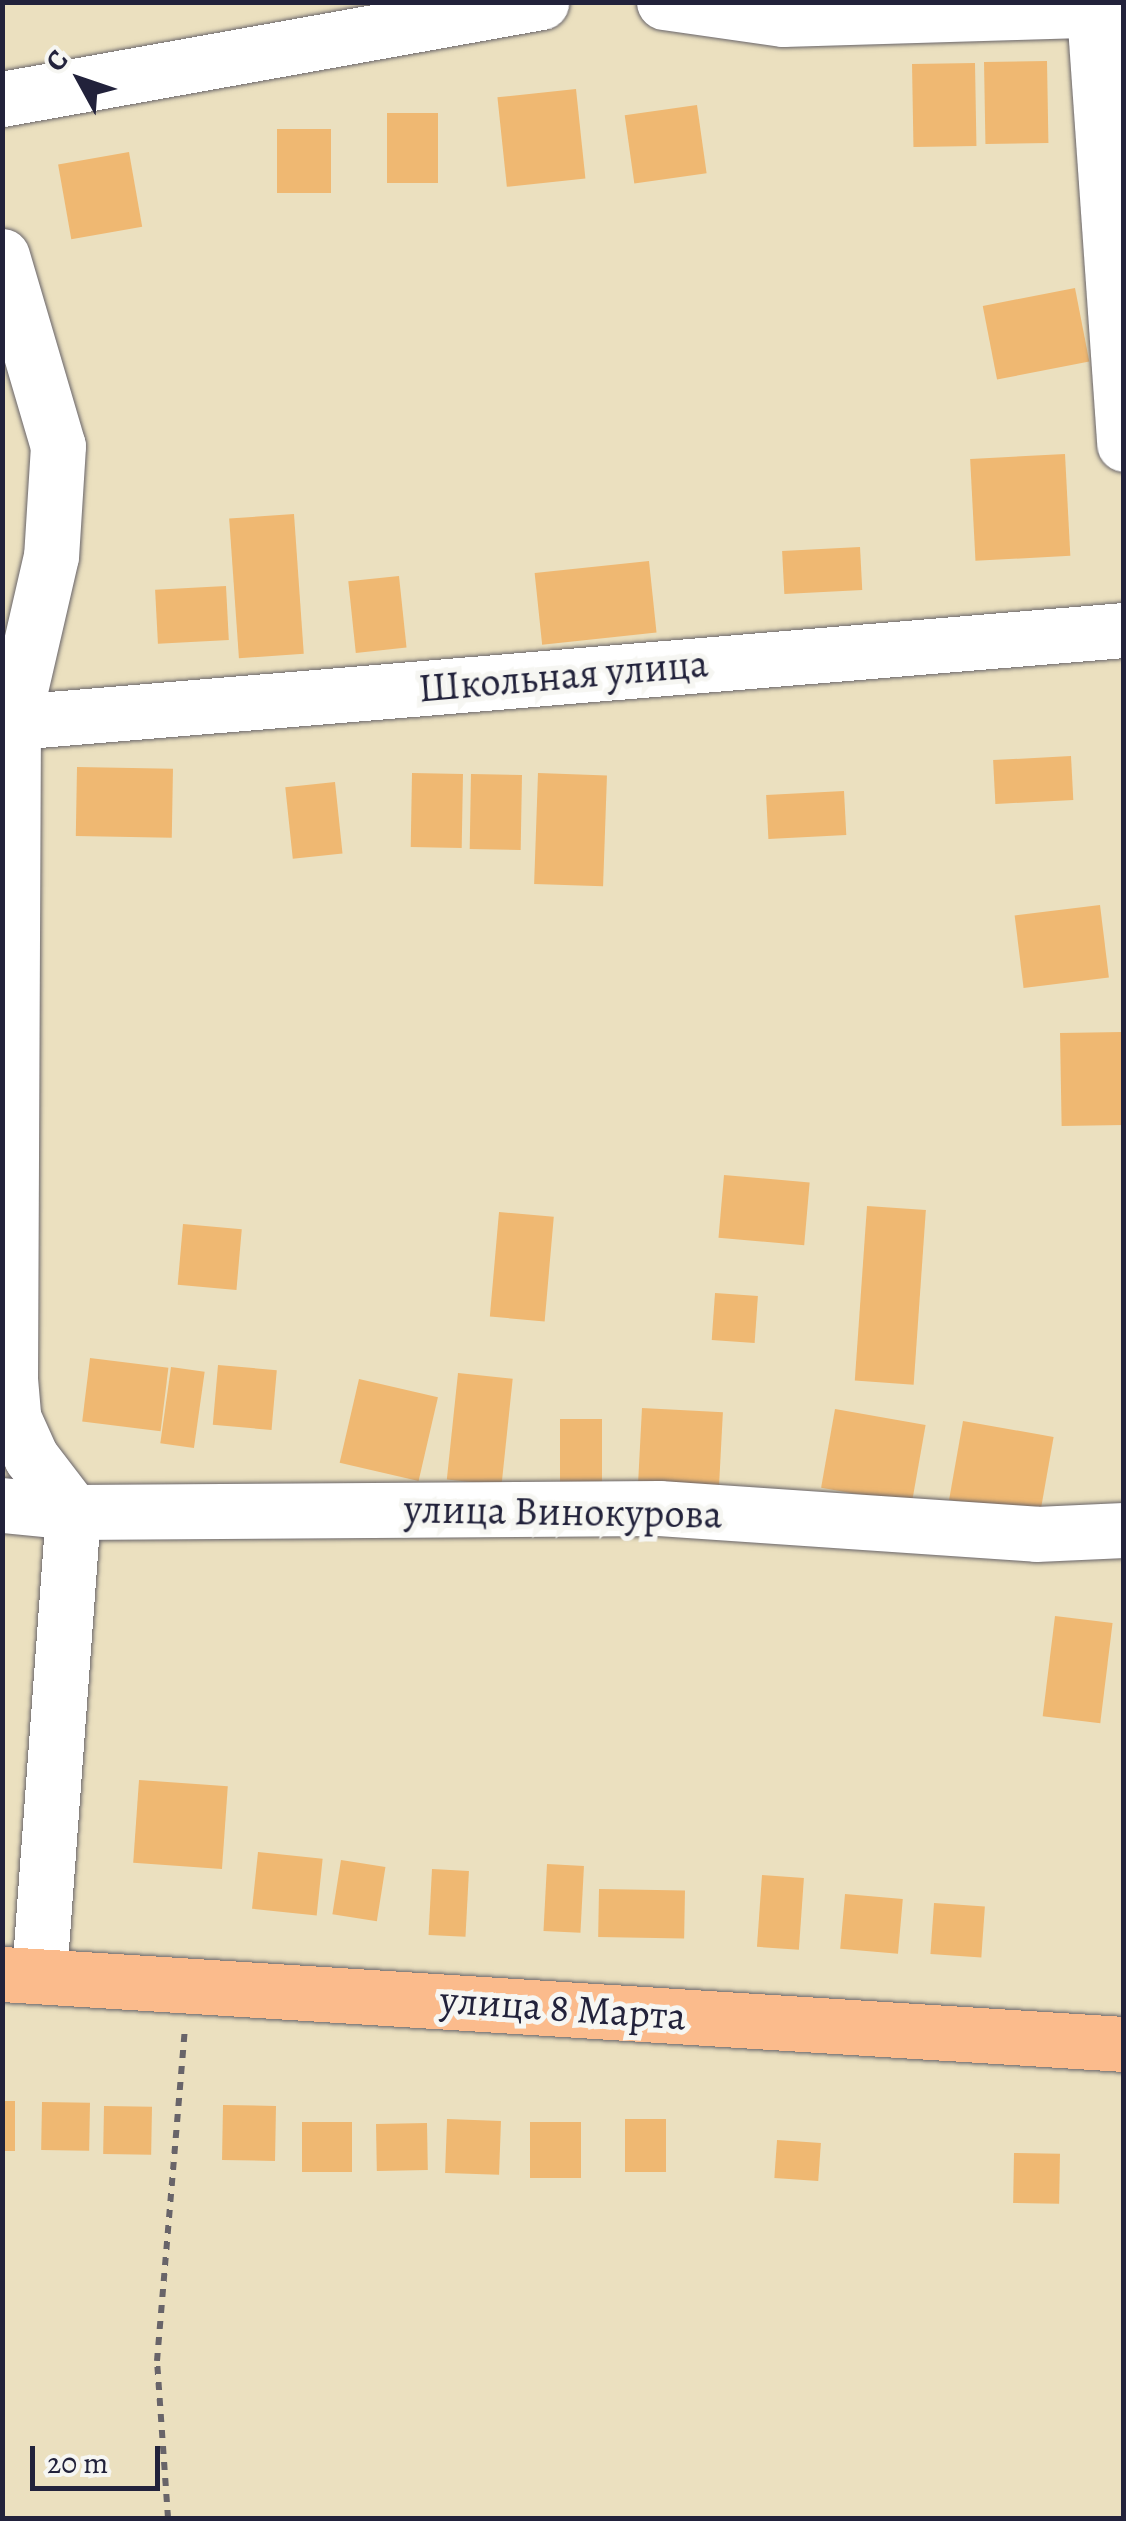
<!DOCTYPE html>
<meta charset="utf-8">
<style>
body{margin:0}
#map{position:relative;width:1126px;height:2521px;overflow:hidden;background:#ebe0bf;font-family:Alegreya,serif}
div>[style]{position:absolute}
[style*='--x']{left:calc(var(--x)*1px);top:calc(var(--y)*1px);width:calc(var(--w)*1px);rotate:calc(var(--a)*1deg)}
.building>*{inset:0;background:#efb872;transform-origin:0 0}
.path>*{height:6px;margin-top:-3px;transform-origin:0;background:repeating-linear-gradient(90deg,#686469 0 8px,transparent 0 16px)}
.roads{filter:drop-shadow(0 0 2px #686469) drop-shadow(0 0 2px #686469)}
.minor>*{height:55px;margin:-27.5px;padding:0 27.5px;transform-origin:27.5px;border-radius:27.5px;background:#fff}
.major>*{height:55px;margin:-27.5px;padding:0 27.5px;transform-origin:27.5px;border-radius:27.5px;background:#fbbb8c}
span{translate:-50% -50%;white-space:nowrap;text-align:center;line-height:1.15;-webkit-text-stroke:10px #f6f6f2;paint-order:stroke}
.street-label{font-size:40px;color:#22223b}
.frame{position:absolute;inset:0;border:5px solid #22223b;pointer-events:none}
.north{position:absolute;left:30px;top:30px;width:100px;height:100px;-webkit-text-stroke:8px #f6f6f2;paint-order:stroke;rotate:310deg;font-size:28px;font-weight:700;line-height:40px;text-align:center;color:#22223b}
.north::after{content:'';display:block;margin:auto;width:35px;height:45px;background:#22223b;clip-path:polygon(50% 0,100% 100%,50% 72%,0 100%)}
.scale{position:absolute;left:30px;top:2446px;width:130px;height:45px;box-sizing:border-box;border:5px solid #22223b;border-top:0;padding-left:12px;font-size:30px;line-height:35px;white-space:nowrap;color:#22223b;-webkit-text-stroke:8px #f6f6f2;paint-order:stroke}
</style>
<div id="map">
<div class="building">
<div style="left:1047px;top:61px;width:82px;height:63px;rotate:89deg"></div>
<div style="left:975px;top:63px;width:83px;height:63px;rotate:89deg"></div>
<div style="left:576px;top:89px;width:90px;height:79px;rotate:84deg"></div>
<div style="left:697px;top:105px;width:69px;height:73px;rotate:82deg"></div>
<div style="left:387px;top:113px;width:51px;height:70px"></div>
<div style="left:277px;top:129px;width:54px;height:64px"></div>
<div style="left:129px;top:152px;width:76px;height:72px;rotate:80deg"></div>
<div style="left:1075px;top:288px;width:75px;height:94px;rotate:79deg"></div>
<div style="left:1065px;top:454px;width:102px;height:95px;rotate:87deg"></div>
<div style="left:294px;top:514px;width:140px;height:65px;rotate:86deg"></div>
<div style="left:860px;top:547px;width:43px;height:78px;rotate:87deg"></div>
<div style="left:649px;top:561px;width:72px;height:115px;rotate:84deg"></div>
<div style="left:399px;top:576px;width:72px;height:51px;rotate:84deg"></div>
<div style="left:226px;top:586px;width:54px;height:71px;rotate:87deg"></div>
<div style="left:1071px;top:756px;width:44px;height:78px;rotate:87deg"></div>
<div style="left:77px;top:767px;width:96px;height:69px;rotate:1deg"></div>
<div style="left:412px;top:773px;width:51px;height:74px;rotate:1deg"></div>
<div style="left:538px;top:773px;width:69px;height:111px;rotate:2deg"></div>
<div style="left:471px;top:774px;width:51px;height:75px;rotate:1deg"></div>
<div style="left:335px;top:782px;width:72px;height:50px;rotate:84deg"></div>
<div style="left:844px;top:791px;width:44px;height:78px;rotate:87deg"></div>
<div style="left:1100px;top:905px;width:73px;height:86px;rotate:83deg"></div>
<div style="left:1122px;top:1032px;width:93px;height:62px;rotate:89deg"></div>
<div style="left:724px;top:1175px;width:86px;height:63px;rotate:5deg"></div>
<div style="left:867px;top:1206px;width:59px;height:175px;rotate:4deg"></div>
<div style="left:499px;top:1212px;width:55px;height:105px;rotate:5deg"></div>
<div style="left:183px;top:1224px;width:59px;height:61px;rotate:5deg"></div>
<div style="left:715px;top:1293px;width:43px;height:47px;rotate:4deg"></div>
<div style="left:90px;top:1358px;width:79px;height:64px;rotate:7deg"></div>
<div style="left:218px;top:1365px;width:59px;height:60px;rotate:5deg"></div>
<div style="left:171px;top:1367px;width:34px;height:77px;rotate:8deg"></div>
<div style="left:458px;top:1373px;width:55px;height:107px;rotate:6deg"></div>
<div style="left:359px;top:1379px;width:81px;height:86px;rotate:13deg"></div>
<div style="left:642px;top:1408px;width:81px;height:80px;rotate:3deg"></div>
<div style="left:835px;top:1409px;width:92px;height:80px;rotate:10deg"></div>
<div style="left:560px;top:1419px;width:42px;height:72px"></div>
<div style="left:963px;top:1421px;width:92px;height:80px;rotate:10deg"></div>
<div style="left:1055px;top:1616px;width:58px;height:101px;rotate:7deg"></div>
<div style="left:139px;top:1780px;width:89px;height:83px;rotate:4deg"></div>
<div style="left:258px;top:1852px;width:65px;height:57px;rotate:6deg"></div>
<div style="left:341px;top:1860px;width:45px;height:55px;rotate:9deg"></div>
<div style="left:547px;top:1864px;width:37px;height:67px;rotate:3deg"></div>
<div style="left:432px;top:1869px;width:37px;height:66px;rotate:3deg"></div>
<div style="left:762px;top:1875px;width:42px;height:72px;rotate:4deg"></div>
<div style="left:599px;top:1889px;width:86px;height:48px;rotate:1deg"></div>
<div style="left:845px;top:1894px;width:58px;height:55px;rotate:5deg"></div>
<div style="left:934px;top:1903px;width:51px;height:51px;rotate:4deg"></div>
<div style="left:2px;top:2101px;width:13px;height:50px"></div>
<div style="left:42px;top:2102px;width:48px;height:48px;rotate:1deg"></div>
<div style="left:223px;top:2105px;width:53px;height:55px;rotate:1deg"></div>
<div style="left:104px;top:2106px;width:48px;height:48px;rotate:1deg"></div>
<div style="left:447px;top:2119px;width:54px;height:54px;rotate:2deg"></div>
<div style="left:625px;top:2119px;width:41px;height:53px"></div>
<div style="left:302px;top:2122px;width:50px;height:50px"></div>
<div style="left:581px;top:2122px;width:56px;height:51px;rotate:90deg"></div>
<div style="left:427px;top:2123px;width:47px;height:51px;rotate:89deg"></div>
<div style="left:777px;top:2140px;width:44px;height:38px;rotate:4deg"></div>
<div style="left:1014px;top:2153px;width:46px;height:50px;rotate:1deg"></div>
</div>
<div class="path">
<div style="--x:168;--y:2518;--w:157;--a:-94"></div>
<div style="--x:157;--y:2361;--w:331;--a:-85.2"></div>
</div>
<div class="roads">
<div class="minor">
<div style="--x:664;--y:2;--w:120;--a:8.1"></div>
<div style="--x:783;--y:19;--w:341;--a:-1.7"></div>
<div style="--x:1094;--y:11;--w:434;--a:86"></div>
<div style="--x:2;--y:99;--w:548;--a:-10.2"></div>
<div style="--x:2;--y:256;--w:198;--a:73.6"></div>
<div style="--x:58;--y:446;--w:110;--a:93.6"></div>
<div style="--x:51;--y:556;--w:169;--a:103"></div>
<div style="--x:13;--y:721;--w:658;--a:90.26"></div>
<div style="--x:10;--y:1379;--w:38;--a:85"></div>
<div style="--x:13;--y:1417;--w:44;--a:65.8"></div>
<div style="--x:31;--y:1457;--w:69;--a:52.6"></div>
<div style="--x:73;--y:1512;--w:465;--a:94.2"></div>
<div style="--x:2;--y:723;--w:1126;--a:-4.74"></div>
<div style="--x:2;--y:1505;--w:71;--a:5.6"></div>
<div style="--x:73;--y:1512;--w:586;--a:-0.39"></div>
<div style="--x:659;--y:1508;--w:378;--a:3.9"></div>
<div style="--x:1036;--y:1534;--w:88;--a:-2.6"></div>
</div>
<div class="major">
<div style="--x:2;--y:1974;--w:1124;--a:3.57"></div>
</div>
</div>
<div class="street-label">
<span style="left:563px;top:676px;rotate:-5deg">Школьная улица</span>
<span style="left:563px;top:1512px;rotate:1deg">улица Винокурова</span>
<span style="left:563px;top:2008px;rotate:4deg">улица 8 Марта</span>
</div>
<div class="frame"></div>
<div class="north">С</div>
<div class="scale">20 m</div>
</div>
